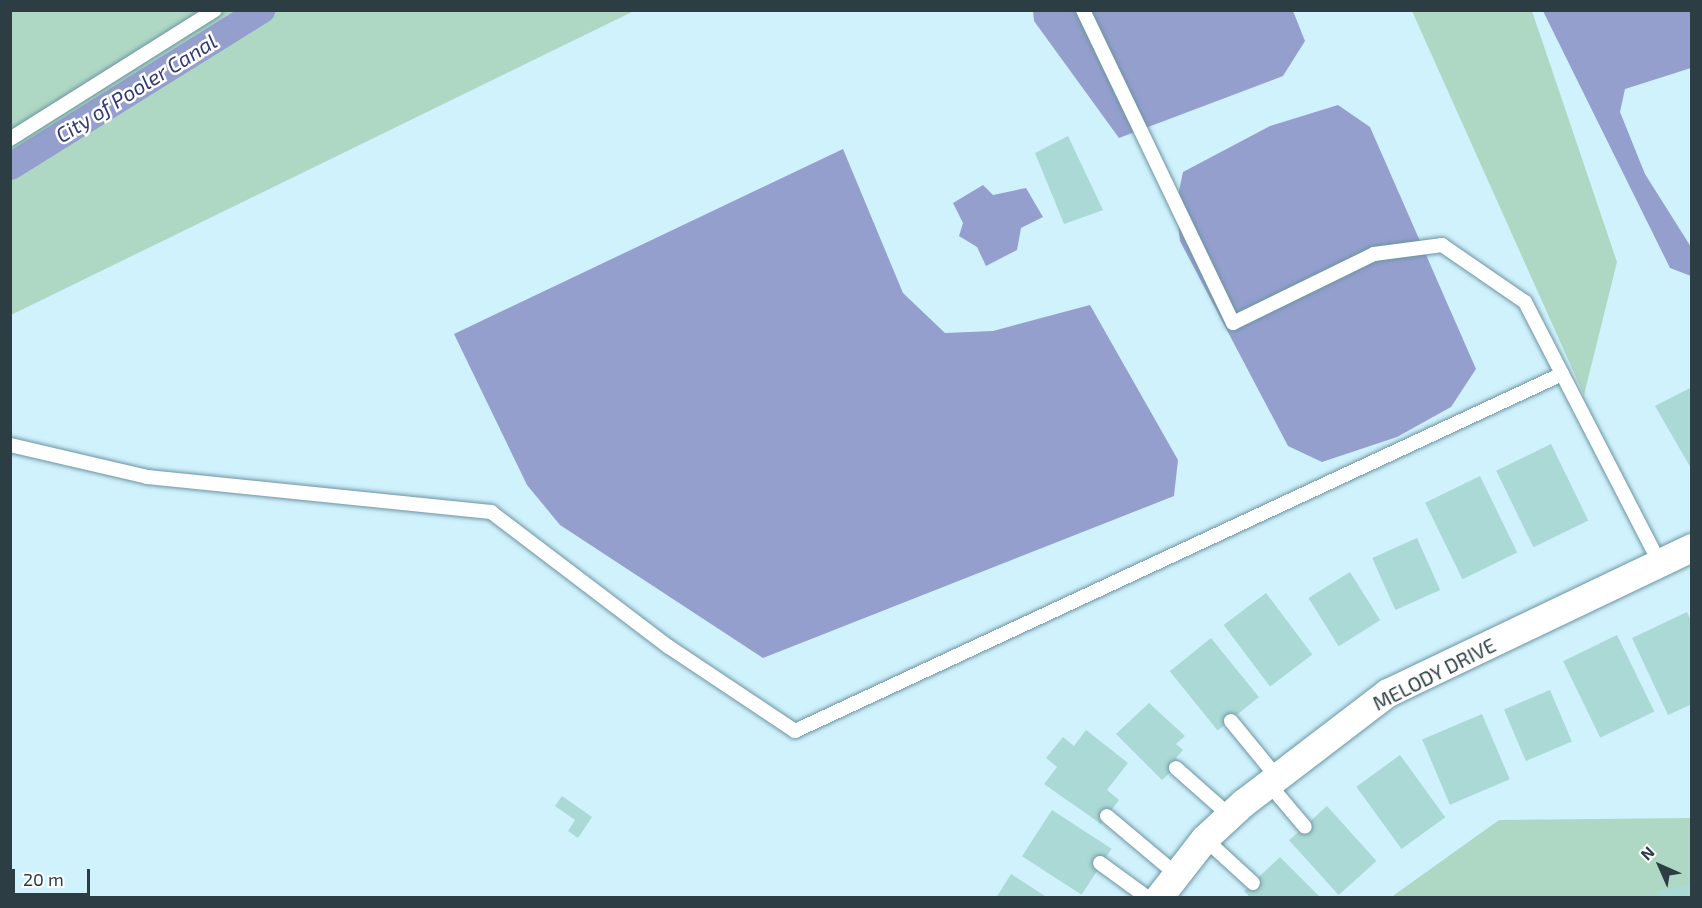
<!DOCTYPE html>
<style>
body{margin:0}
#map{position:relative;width:1702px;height:908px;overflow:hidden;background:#d0f2fd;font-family:"Exo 2",sans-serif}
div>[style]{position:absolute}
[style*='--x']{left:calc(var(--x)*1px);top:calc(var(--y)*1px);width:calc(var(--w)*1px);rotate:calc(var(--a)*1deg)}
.green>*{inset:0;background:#aed8c4}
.water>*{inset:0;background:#959fce}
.canal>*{height:27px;margin:-13.5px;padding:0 13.5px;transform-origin:13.5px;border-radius:13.5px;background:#959fce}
.building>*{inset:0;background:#abd9d6;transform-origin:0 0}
.roads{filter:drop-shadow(0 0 2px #6c94a1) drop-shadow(0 0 2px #6c94a1)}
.lane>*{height:14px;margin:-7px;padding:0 7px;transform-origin:7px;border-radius:7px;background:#fff}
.street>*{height:28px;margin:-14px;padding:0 14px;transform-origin:14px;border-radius:14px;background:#fff}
span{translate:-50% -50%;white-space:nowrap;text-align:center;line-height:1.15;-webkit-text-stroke:5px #fff;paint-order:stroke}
.street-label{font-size:20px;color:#2c3d43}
.water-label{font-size:21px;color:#323a75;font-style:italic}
.frame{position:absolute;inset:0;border:12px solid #2c3d43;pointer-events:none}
.north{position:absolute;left:1630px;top:836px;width:60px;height:60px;-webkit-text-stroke:4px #fff;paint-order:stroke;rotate:315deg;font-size:16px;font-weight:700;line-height:24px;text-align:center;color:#2c3d43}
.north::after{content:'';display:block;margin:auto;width:21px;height:27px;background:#2c3d43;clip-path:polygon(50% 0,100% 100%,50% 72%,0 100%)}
.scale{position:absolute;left:12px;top:869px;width:78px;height:27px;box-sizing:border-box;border:3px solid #2c3d43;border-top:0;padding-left:8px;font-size:18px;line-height:21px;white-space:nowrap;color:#2c3d43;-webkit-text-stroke:4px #fff;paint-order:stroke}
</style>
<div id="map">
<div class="green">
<div style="clip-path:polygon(11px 11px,634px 11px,11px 315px)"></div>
<div style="clip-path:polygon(1412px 11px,1532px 11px,1617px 262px,1584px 395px)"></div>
<div style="clip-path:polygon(1691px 818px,1691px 897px,1390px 898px,1499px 820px)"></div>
</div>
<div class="water">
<div style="clip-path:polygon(1033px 11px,1293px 11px,1305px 41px,1283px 76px,1119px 138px,1034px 21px)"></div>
<div style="clip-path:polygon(1543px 11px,1691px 11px,1691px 68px,1625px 89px,1620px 112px,1645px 174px,1691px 247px,1691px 276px,1670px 268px)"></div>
<div style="clip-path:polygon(1338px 105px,1370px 127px,1476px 369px,1451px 407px,1397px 437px,1322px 462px,1288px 446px,1180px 241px,1176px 205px,1183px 172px,1270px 126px)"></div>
<div style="clip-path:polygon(843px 149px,903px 293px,945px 333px,993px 331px,1090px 305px,1178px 460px,1174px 496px,763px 658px,560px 525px,527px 485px,454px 334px)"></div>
<div style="clip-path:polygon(983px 185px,993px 195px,1026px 188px,1043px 217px,1021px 228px,1017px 250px,986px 266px,977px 247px,959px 236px,963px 223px,953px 203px)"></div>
</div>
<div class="canal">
<div style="--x:10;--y:166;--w:296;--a:-31.9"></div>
</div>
<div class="building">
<div style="clip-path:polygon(1068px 136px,1103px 210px,1064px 224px,1035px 153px)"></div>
<div style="clip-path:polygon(1692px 387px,1692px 470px,1655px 406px)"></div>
<div style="left:1551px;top:444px;width:85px;height:61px;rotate:64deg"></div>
<div style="left:1480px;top:476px;width:85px;height:61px;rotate:64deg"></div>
<div style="left:1417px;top:538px;width:57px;height:49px;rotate:66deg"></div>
<div style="left:1350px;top:572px;width:57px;height:49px;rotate:58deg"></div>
<div style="left:1266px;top:593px;width:77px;height:53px;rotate:53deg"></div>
<div style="clip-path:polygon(1687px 612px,1692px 623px,1692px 704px,1668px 715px,1632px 638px)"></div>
<div style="left:1617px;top:635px;width:85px;height:60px;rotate:64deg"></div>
<div style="left:1211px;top:638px;width:76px;height:53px;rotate:51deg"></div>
<div style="left:1550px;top:690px;width:56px;height:50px;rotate:67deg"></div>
<div style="clip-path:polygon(1149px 703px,1185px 736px,1176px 744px,1183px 750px,1176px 758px,1181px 763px,1162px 780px,1116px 734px)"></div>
<div style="left:1482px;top:714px;width:71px;height:65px;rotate:67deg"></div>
<div style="clip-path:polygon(1086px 730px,1128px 763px,1107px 790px,1119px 800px,1101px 824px,1044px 784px,1057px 767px,1046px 758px,1063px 737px,1074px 746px)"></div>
<div style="left:1400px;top:755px;width:77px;height:54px;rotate:54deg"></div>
<div style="clip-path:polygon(562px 796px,592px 817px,578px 838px,568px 831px,575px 820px,555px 806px)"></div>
<div style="left:1327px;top:806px;width:74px;height:51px;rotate:48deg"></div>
<div style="left:1052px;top:810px;width:71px;height:55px;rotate:33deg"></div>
<div style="clip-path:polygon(1280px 857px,1321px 898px,1251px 898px,1244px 891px)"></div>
<div style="clip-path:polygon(1011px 874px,1048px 898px,996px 898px)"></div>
<div style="clip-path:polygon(1692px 884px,1692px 898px,1658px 898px,1657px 891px)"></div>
</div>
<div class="roads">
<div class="lane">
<div style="--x:1083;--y:10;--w:347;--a:64.4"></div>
<div style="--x:1233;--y:323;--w:157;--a:-26.1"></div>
<div style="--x:1374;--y:254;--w:69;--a:-7.5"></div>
<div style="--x:1442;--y:245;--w:101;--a:34.5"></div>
<div style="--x:1525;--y:302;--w:295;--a:62.7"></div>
<div style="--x:10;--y:139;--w:242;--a:-32.2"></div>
<div style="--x:10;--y:445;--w:141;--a:13.1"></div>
<div style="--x:147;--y:477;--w:346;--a:5.8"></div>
<div style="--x:491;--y:512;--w:223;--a:37.2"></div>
<div style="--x:669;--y:647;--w:151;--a:33.7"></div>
<div style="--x:795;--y:731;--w:846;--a:-24.96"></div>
<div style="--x:1231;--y:721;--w:71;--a:50.7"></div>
<div style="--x:1176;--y:768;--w:72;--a:41.6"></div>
<div style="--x:1268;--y:783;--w:57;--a:49.9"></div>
<div style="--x:1107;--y:816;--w:90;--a:40"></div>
<div style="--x:1205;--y:839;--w:65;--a:42.5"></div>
<div style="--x:1100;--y:863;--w:59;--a:36.1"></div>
</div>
<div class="street">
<div style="--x:1159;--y:898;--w:75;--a:-52.1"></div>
<div style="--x:1205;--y:839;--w:53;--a:-42.7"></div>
<div style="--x:1244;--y:803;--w:181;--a:-37.4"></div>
<div style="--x:1388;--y:693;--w:337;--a:-25.5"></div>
</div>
</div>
<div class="street-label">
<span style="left:1434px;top:674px;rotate:-27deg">MELODY DRIVE</span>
</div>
<div class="water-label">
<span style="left:136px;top:88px;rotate:-32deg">City of Pooler Canal</span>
</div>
<div class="frame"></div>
<div class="north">N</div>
<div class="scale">20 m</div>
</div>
